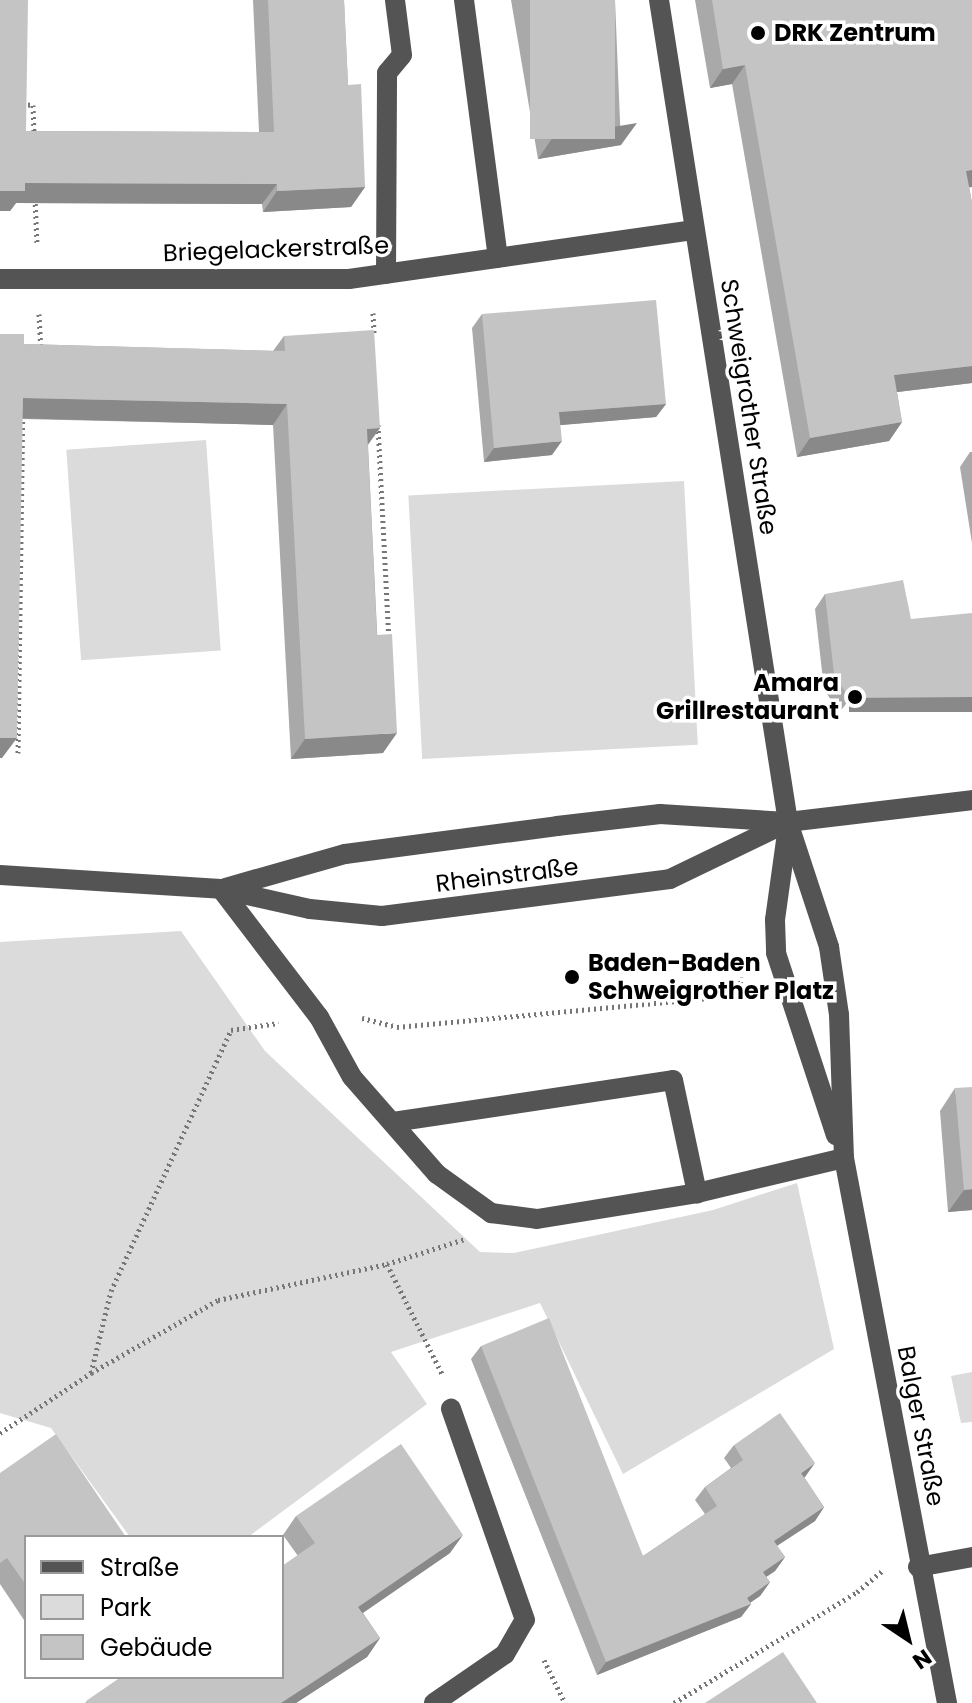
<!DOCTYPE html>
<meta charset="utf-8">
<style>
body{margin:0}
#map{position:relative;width:972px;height:1703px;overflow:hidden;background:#fff;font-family:Poppins,sans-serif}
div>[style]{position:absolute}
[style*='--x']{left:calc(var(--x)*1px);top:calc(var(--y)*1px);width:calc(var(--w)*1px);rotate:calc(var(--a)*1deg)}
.green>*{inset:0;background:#dbdbdb;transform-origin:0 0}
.path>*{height:5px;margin-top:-2.5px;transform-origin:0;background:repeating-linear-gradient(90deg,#767676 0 2px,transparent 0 6px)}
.minor>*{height:20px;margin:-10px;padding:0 10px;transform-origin:10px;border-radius:10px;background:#545454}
.wall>*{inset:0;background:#a9a9a9}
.shaded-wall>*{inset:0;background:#898989;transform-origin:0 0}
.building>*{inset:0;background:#c4c4c4;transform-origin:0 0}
.dots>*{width:22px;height:22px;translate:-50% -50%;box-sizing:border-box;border:4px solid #fff;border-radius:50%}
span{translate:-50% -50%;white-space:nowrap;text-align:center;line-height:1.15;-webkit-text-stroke:7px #fff;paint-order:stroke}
.poi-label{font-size:24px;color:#000;font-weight:700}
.left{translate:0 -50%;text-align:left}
.right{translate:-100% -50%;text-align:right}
.street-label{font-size:24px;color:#000}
.legend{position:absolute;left:24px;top:1535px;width:260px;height:144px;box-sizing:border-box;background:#fff;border:2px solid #999;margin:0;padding:10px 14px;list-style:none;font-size:24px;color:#000}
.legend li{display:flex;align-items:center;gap:16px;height:40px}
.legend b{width:40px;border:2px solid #999}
.north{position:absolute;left:868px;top:1599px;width:80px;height:80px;-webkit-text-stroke:6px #fff;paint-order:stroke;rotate:145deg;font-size:22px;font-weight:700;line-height:32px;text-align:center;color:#000}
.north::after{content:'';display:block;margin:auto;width:28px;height:36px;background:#000;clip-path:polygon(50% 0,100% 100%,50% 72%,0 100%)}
</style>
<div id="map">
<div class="green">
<div style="left:206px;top:440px;width:211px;height:140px;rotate:86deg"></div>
<div style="left:684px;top:481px;width:264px;height:276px;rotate:87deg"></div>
<div style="clip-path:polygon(181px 931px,265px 1051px,480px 1252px,514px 1253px,713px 1210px,797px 1183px,834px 1349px,623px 1474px,540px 1303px,391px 1352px,427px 1404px,248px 1537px,130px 1537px,51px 1428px,0 1413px,0 942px)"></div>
<div style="clip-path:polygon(972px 1372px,972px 1422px,961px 1423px,951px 1376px)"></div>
</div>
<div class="path">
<div style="--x:22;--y:104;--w:11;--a:5"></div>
<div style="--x:33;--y:105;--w:31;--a:88"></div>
<div style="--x:35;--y:198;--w:46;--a:87.5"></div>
<div style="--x:373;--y:313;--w:22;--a:87"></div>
<div style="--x:39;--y:314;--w:38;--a:87"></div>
<div style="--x:378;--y:425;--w:214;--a:87.1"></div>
<div style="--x:18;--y:753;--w:340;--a:-89.2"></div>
<div style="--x:362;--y:1018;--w:36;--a:14"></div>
<div style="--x:397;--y:1027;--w:343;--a:-5.3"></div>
<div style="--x:739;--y:995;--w:18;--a:-84"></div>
<div style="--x:387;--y:1264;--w:123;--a:63.4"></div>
<div style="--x:91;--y:1373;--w:84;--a:-76.3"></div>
<div style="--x:111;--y:1291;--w:287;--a:-65.3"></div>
<div style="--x:231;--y:1030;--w:48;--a:-8.5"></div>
<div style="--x:0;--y:1433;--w:109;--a:-33.4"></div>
<div style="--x:91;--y:1373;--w:146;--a:-29.9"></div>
<div style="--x:218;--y:1300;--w:173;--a:-12"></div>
<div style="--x:387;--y:1264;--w:82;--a:-17.8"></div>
<div style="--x:544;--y:1660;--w:48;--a:64"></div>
<div style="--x:674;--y:1703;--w:214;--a:-31.2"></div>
<div style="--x:857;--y:1592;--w:33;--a:-40"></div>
</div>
<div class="minor">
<div style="--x:464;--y:0;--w:260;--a:82.5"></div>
<div style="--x:659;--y:0;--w:832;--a:81.08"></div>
<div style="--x:788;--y:822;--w:132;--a:71.8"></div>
<div style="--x:829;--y:947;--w:69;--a:81.6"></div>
<div style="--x:839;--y:1015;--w:143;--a:88"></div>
<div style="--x:844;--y:1158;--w:555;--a:79.3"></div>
<div style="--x:386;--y:274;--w:201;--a:-89.7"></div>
<div style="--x:387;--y:73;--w:23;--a:-50"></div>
<div style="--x:402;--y:55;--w:55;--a:-97.3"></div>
<div style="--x:0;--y:279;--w:349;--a:0"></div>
<div style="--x:349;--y:279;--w:349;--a:-8.1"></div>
<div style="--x:788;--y:826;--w:95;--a:97.9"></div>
<div style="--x:775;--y:920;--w:33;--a:88"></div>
<div style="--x:776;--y:953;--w:192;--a:71.8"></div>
<div style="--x:0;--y:875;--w:221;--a:3.6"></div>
<div style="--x:221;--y:889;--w:91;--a:12.7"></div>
<div style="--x:310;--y:909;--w:72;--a:5.6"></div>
<div style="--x:382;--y:916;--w:290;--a:-7.3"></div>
<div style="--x:670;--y:879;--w:131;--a:-25.8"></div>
<div style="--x:225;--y:888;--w:125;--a:-15.8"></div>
<div style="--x:345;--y:854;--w:214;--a:-7.5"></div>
<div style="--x:557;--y:826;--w:104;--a:-6.6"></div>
<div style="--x:660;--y:814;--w:128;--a:3.6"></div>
<div style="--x:788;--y:822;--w:185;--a:-6.8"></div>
<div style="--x:221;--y:889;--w:161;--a:52.6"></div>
<div style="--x:319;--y:1017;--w:68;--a:61.2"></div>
<div style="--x:352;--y:1077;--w:129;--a:48.8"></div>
<div style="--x:437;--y:1174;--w:67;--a:35.8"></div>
<div style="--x:491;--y:1213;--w:46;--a:7.4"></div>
<div style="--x:537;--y:1219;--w:162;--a:-9.2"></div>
<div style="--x:697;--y:1193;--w:151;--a:-13.4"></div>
<div style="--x:393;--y:1122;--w:283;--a:-8.5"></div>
<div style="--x:673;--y:1080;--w:116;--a:78"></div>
<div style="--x:918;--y:1567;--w:55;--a:-10.5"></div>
<div style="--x:434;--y:1703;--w:86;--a:-34.6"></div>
<div style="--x:505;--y:1654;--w:39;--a:-60"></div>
<div style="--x:525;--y:1620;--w:224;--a:-109.3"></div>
</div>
<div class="wall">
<div style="clip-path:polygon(0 0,26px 131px,259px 132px,253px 0,344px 0,348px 85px,365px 187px,351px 207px,263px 212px,262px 204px,16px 203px,10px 211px,0 211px)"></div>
<div style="clip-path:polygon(511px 0,615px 0,621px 145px,538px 159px)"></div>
<div style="clip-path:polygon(695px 0,972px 0,972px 187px,969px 187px,972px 203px,972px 383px,897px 392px,902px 422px,889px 441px,797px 457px,732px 84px,710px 88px)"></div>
<div style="clip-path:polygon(482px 314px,666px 404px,656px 417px,560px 425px,552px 455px,484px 462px,472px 328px)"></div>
<div style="clip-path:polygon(284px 336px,380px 428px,368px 445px,383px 753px,291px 759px,273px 425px,22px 419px,2px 758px,24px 344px,273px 351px)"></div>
<div style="clip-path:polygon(970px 452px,972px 452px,972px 543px,960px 467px)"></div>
<div style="clip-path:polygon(825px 594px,911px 619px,839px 713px,824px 689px,815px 609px)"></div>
<div style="clip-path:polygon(955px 1088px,972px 1210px,948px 1212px,940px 1111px)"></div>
<div style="clip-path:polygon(481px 1346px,643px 1556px,705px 1514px,695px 1500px,705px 1487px,731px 1468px,724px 1458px,734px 1445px,804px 1477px,824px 1507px,815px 1521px,777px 1546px,785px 1557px,775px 1571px,766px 1577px,770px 1582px,760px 1596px,750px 1603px,751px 1604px,741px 1617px,597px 1675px,471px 1359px)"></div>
<div style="clip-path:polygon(0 1473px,26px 1537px,26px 1623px,0 1584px)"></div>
<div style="clip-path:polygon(296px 1516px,450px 1553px,363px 1613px,380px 1638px,367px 1657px,296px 1703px,85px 1703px,298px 1556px,283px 1535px)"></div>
</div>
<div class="shaded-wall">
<div style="clip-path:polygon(745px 65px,732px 84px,710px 88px,723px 69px)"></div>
<div style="clip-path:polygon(637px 123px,621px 145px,538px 159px,553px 137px)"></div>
<div style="clip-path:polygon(972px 170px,972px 187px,953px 190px,966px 171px)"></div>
<div style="clip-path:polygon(25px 183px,277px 184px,262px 204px,16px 203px,10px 211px,0 211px,0 191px)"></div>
<div style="clip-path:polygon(365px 187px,351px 207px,263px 212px,277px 191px)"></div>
<div style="clip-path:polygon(972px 366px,972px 383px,881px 394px,894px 375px)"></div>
<div style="clip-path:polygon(23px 398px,287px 404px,273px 425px,8px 418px)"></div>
<div style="clip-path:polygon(666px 404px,656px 417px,550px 426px,559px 412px)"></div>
<div style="clip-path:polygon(902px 422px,889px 441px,797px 457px,810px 438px)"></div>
<div style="clip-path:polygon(380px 428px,365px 448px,367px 429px)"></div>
<div style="clip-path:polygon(562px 441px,552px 455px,484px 462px,494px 448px)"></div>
<div style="left:972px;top:697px;width:15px;height:123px;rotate:90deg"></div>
<div style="clip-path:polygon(397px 733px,383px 753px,291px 759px,305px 739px)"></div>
<div style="clip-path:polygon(0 738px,17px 738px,2px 758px,0 758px)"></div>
<div style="clip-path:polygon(972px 1189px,972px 1210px,948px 1212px,964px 1190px)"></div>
<div style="clip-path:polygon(815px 1463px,805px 1477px,792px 1486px,801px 1473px)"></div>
<div style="clip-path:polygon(824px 1507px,815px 1521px,764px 1554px,774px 1541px)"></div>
<div style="clip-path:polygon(463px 1535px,450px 1553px,345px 1625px,358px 1607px)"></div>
<div style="clip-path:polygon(785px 1557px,775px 1571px,753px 1586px,763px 1572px)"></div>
<div style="clip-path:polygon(770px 1582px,760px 1596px,745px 1606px,751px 1604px,741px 1617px,597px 1675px,606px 1662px,747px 1598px)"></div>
<div style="clip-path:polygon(380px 1638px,367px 1657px,296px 1703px,281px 1703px)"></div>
</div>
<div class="building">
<div style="clip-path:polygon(0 0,28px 0,26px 131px,274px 132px,268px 0,344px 0,348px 85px,361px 84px,365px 187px,277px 191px,277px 184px,25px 183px,25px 191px,0 191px)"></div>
<div style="left:530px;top:0;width:85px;height:139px"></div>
<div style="clip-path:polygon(712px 0,972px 0,972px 170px,966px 171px,972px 202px,972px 366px,894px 375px,902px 422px,810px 438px,745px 65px,723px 69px)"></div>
<div style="clip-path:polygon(656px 300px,666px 404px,559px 412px,562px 441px,494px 448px,482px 314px)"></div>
<div style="clip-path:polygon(374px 330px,380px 428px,367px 429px,377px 635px,392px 634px,397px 733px,305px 739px,287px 404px,23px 398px,17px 738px,0 738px,0 334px,24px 334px,24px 344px,285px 351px,284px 336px)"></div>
<div style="clip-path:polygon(903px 580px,911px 619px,972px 613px,972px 697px,849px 698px,834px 674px,825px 594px)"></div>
<div style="clip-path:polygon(972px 1087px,972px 1189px,964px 1190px,955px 1088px)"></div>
<div style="clip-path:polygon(549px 1318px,643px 1556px,717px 1506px,705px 1487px,743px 1460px,734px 1445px,780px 1413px,815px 1463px,801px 1473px,824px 1507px,774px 1541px,785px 1557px,763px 1572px,770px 1582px,747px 1598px,751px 1604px,606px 1662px,481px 1346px)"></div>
<div style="clip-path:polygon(56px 1434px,126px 1537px,26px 1537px,26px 1585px,7px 1558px,0 1563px,0 1473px)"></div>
<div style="clip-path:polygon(401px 1444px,463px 1535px,358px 1607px,380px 1638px,281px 1703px,88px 1703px,86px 1701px,121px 1677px,282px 1677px,282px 1566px,315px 1543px,296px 1516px)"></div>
<div style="clip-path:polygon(783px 1652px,817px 1703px,705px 1703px)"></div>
</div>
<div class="dots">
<div style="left:758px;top:33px;background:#000"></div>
<div style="left:855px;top:697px;background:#000"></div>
<div style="left:572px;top:977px;background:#000"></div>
</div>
<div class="poi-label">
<span class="left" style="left:774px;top:33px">DRK Zentrum</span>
<span class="right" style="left:839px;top:697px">Amara<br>Grillrestaurant</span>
<span class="left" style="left:588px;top:977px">Baden-Baden<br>Schweigrother Platz</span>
</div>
<div class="street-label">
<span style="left:276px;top:249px;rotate:-2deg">Briegelackerstraße</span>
<span style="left:749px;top:407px;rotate:81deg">Schweigrother Straße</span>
<span style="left:507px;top:875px;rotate:-7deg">Rheinstraße</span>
<span style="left:921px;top:1426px;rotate:79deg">Balger Straße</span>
</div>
<ul class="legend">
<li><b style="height:10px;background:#545454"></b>Straße</li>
<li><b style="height:22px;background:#dbdbdb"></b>Park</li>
<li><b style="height:22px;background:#c4c4c4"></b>Gebäude</li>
</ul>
<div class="north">N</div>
</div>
